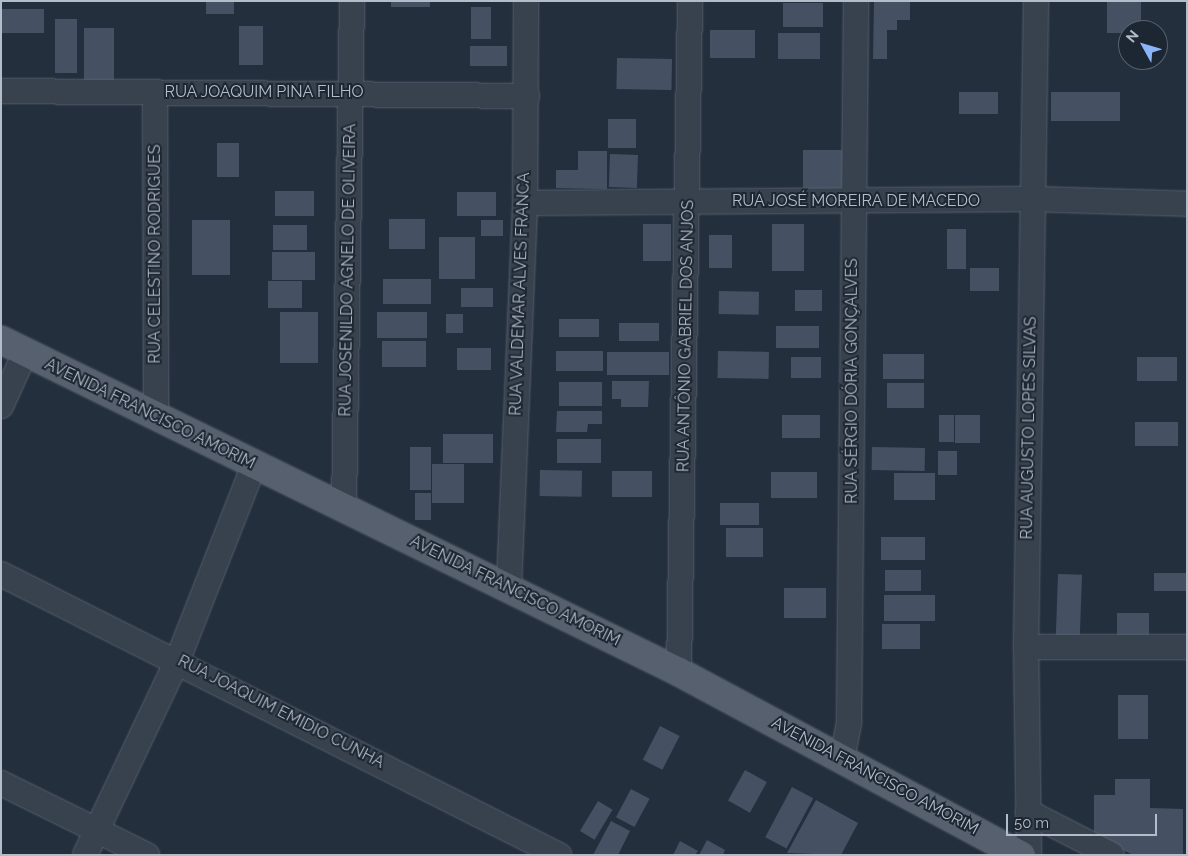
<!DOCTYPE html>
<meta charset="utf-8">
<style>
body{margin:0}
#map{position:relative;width:1188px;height:856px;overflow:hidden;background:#242f3e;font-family:Raleway,sans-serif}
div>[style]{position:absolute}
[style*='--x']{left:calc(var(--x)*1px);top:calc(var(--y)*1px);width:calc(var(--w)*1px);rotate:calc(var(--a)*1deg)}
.building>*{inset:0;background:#455162;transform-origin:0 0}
.roads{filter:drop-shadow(0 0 1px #565f6c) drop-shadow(0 0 1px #565f6c)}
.minor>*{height:24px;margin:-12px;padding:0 12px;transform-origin:12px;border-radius:12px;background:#38414e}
.major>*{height:28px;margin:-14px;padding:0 14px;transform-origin:14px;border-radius:14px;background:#56606e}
span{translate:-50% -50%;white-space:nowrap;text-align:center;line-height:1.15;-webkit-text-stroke:4px #1d2633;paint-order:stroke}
.street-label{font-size:16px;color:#b4bcc9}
.frame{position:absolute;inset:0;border:2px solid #b4bcc9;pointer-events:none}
.north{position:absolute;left:1118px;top:20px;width:50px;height:50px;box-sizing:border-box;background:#1d2633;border:1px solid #59626f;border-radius:50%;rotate:309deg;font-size:14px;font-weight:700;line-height:20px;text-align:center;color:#b4bcc9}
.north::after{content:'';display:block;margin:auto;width:18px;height:22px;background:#8ab4f8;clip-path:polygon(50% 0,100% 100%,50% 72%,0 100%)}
.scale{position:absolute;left:1006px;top:814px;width:151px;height:22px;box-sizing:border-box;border:2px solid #b4bcc9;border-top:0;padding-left:6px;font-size:15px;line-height:18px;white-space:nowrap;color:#b4bcc9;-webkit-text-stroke:4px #1d2633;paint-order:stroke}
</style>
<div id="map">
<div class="building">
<div style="left:206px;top:1px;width:28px;height:13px"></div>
<div style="left:391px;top:1px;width:39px;height:6px"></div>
<div style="clip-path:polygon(874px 1px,910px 1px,910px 20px,897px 20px,897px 30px,887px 30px,887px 59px,873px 59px)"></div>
<div style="left:1107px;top:2px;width:34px;height:31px"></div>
<div style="left:783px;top:3px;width:40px;height:24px"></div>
<div style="left:471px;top:7px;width:20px;height:32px"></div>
<div style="left:1px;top:9px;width:43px;height:24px"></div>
<div style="left:55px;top:19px;width:22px;height:54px"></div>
<div style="left:239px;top:26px;width:24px;height:39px"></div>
<div style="left:84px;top:28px;width:30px;height:52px"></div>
<div style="left:710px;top:30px;width:45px;height:28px"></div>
<div style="left:778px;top:33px;width:42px;height:26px"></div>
<div style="left:470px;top:46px;width:37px;height:20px"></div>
<div style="left:617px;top:58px;width:55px;height:31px;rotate:1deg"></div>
<div style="left:959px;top:92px;width:39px;height:22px"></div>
<div style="left:1051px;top:92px;width:69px;height:29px"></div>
<div style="left:608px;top:119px;width:28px;height:29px"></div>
<div style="left:217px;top:143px;width:22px;height:34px"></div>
<div style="left:803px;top:150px;width:42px;height:43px"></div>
<div style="clip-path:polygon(578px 151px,607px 151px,607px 189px,556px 188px,556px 170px,578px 170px)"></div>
<div style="left:610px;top:154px;width:28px;height:33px;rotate:2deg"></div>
<div style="left:275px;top:191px;width:39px;height:25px"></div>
<div style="left:496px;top:192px;width:24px;height:39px;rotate:90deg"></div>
<div style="left:389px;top:219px;width:36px;height:30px"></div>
<div style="left:192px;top:220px;width:38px;height:55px"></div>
<div style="left:481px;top:220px;width:22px;height:16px"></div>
<div style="left:643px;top:224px;width:28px;height:37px"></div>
<div style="left:772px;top:224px;width:32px;height:47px"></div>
<div style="left:307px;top:225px;width:25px;height:34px;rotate:90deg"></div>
<div style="left:947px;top:229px;width:19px;height:40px"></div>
<div style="left:709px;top:235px;width:23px;height:33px"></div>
<div style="left:439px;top:237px;width:36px;height:42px"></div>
<div style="left:272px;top:252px;width:43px;height:28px"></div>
<div style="left:970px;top:268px;width:29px;height:23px"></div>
<div style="left:383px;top:279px;width:48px;height:25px"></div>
<div style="left:268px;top:281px;width:34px;height:27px"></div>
<div style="left:461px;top:288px;width:32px;height:19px"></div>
<div style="left:795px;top:290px;width:27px;height:21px"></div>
<div style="left:719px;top:291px;width:40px;height:23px;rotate:1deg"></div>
<div style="left:280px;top:312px;width:38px;height:51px"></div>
<div style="left:427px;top:312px;width:26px;height:50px;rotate:90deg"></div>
<div style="left:446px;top:314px;width:17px;height:19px"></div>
<div style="left:559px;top:319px;width:40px;height:18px"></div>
<div style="left:619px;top:323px;width:40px;height:18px"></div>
<div style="left:776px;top:326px;width:43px;height:22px"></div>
<div style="left:426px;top:341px;width:26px;height:44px;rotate:90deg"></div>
<div style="left:491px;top:348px;width:22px;height:34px;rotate:90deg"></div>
<div style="left:556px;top:351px;width:47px;height:20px"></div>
<div style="left:718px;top:351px;width:51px;height:27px;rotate:1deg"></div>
<div style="left:607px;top:352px;width:62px;height:23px"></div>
<div style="left:883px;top:354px;width:41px;height:25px"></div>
<div style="left:791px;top:357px;width:30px;height:21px"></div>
<div style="left:1137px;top:357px;width:40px;height:24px"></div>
<div style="clip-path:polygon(612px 381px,649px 381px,648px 407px,621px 407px,621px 399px,612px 399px)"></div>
<div style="left:559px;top:382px;width:43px;height:24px"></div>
<div style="left:887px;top:383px;width:37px;height:25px"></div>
<div style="clip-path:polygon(557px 411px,602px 411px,602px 424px,588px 424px,587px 432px,556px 432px)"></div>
<div style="left:782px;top:415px;width:38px;height:23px"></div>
<div style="left:939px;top:415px;width:15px;height:27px"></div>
<div style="left:955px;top:415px;width:25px;height:28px"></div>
<div style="left:1135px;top:422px;width:43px;height:24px"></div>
<div style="left:443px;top:434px;width:50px;height:29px"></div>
<div style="left:557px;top:439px;width:44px;height:24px"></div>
<div style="left:410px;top:447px;width:21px;height:43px"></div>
<div style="left:872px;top:447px;width:53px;height:23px;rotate:1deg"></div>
<div style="left:938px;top:451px;width:19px;height:24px"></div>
<div style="left:432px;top:464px;width:32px;height:39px"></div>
<div style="left:540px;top:470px;width:42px;height:26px;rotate:1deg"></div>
<div style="left:612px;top:471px;width:40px;height:26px"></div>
<div style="left:771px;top:472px;width:46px;height:26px"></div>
<div style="left:894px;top:473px;width:41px;height:27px"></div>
<div style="left:431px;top:493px;width:27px;height:16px;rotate:90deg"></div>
<div style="left:720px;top:503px;width:39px;height:22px"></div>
<div style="left:726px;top:528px;width:37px;height:29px"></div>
<div style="left:881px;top:537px;width:44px;height:23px"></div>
<div style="left:885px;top:570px;width:36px;height:21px"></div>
<div style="left:1154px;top:573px;width:33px;height:18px"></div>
<div style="left:1058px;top:574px;width:24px;height:61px;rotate:2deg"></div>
<div style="left:784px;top:588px;width:42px;height:30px"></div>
<div style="left:884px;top:595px;width:51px;height:26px"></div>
<div style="left:1117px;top:613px;width:32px;height:26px"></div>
<div style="left:882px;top:624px;width:38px;height:25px"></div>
<div style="left:1118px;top:695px;width:30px;height:44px"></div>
<div style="left:660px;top:726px;width:22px;height:38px;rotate:27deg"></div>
<div style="left:745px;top:770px;width:25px;height:35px;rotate:29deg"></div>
<div style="clip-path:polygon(1115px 779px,1150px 779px,1150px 808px,1183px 809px,1183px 855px,1133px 855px,1094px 836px,1094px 795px,1115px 795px)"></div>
<div style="left:792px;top:787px;width:24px;height:57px;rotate:28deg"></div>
<div style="left:631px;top:789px;width:21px;height:32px;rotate:28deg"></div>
<div style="clip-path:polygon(816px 800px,858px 823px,841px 855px,787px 853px)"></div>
<div style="left:598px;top:801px;width:17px;height:35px;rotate:31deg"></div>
<div style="clip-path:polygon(611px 821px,630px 831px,618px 855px,593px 855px)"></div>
<div style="clip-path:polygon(707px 840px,725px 850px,723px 855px,699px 855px)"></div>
<div style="clip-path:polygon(680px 841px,698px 851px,695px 855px,673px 855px)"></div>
</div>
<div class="roads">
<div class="minor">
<div style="--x:1;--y:91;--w:526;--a:0.54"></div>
<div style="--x:155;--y:92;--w:324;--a:89.8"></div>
<div style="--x:525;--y:203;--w:507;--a:-0.45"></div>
<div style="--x:1032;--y:199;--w:155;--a:1.8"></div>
<div style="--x:1;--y:406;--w:58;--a:-65.6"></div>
<div style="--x:344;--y:508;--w:507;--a:-89.1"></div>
<div style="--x:1;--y:574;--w:625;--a:26.73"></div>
<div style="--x:509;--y:586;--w:383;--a:-87.6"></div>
<div style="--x:525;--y:203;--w:202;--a:-89.7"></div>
<div style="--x:1026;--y:647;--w:161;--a:0"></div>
<div style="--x:679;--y:672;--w:671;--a:-89.06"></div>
<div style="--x:842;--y:759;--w:38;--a:-79"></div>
<div style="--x:849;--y:722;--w:721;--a:-89.44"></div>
<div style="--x:1;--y:783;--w:163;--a:26.3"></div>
<div style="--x:1028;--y:812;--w:94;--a:27.1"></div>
<div style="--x:85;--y:855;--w:217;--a:-64.6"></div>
<div style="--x:178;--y:659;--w:208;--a:-68.6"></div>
<div style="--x:1029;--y:855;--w:208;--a:-90.8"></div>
<div style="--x:1026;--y:647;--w:646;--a:-89.11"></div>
</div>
<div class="major">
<div style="--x:1;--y:340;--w:755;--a:26.09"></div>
<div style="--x:679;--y:672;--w:388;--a:28.2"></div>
</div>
</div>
<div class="street-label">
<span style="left:264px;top:92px">RUA JOAQUIM PINA FILHO</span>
<span style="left:856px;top:201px">RUA JOSÉ MOREIRA DE MACEDO</span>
<span style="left:155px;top:254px;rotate:-90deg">RUA CELESTINO RODRIGUES</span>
<span style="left:348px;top:270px;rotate:-89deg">RUA JOSENILDO AGNELO DE OLIVEIRA</span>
<span style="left:520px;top:294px;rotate:-88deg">RUA VALDEMAR ALVES FRANCA</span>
<span style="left:686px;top:336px;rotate:-89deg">RUA ANTÔNIO GABRIEL DOS ANJOS</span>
<span style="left:852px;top:381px;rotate:-90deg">RUA SÉRGIO DÓRIA GONÇALVES</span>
<span style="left:150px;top:414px;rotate:26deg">AVENIDA FRANCISCO AMORIM</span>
<span style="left:1029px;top:428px;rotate:-89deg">RUA AUGUSTO LOPES SILVAS</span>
<span style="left:515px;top:591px;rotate:26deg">AVENIDA FRANCISCO AMORIM</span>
<span style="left:281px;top:712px;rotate:27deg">RUA JOAQUIM EMIDIO CUNHA</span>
<span style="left:875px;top:776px;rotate:28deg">AVENIDA FRANCISCO AMORIM</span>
</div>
<div class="frame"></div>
<div class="north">N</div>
<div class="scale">50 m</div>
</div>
